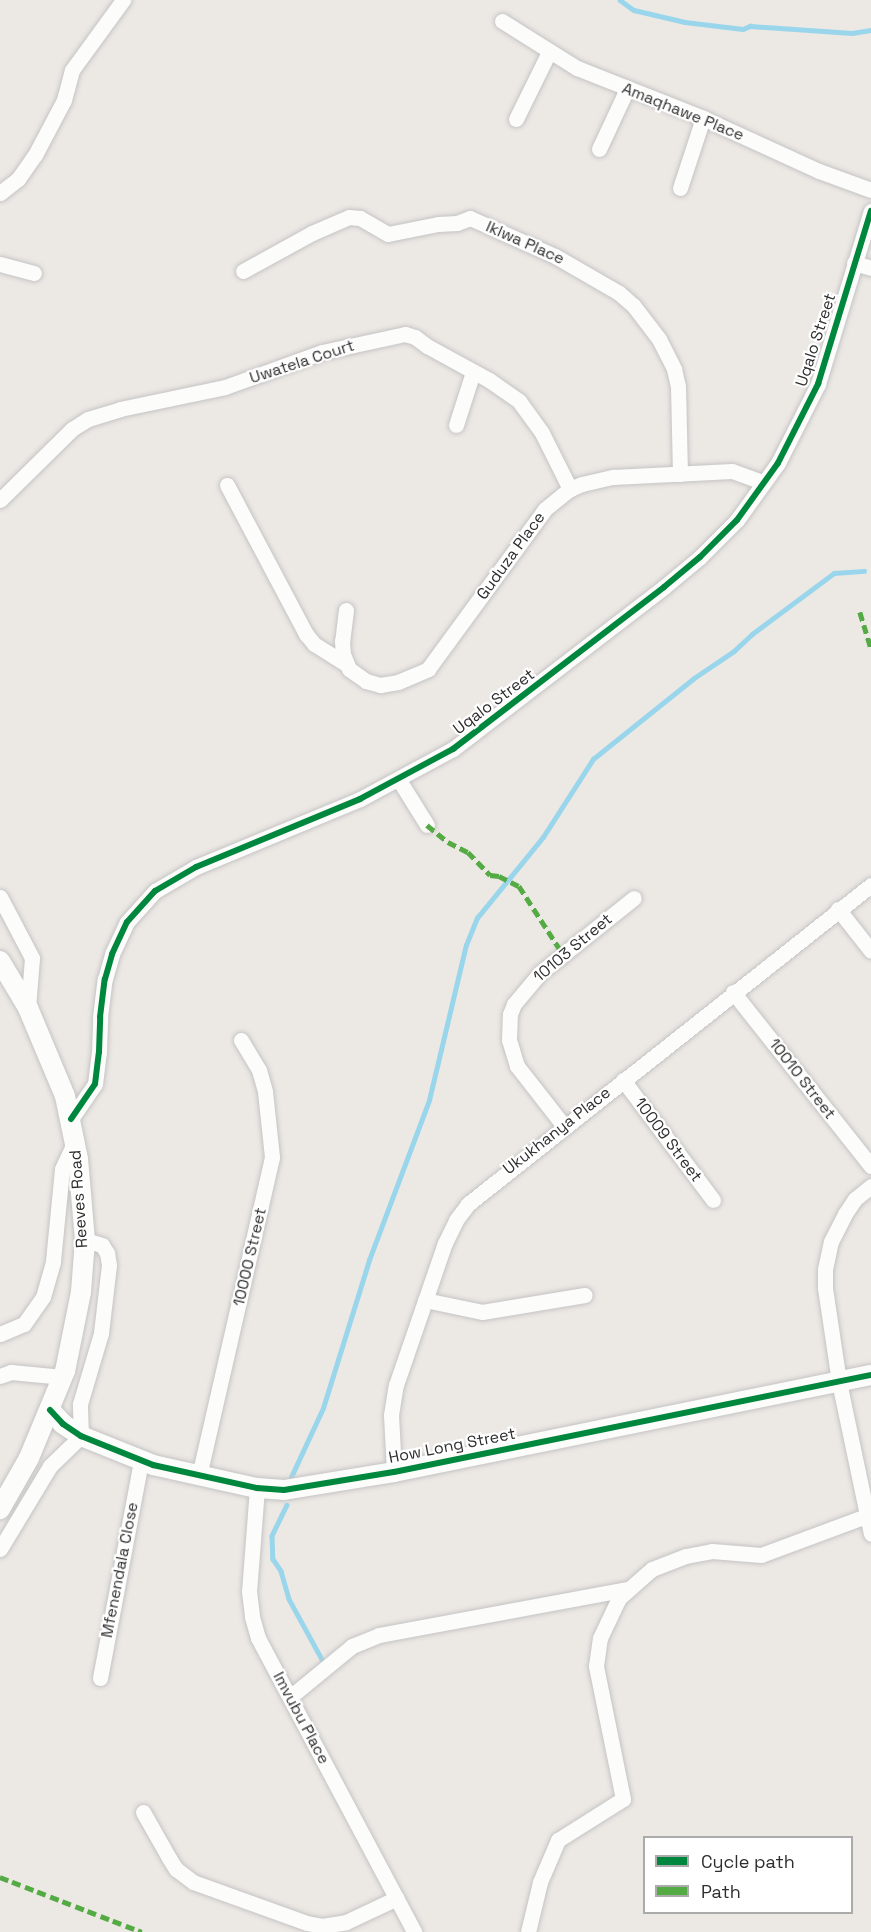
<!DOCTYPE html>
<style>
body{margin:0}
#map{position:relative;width:871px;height:1932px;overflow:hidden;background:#ece8e4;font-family:"Space Grotesk",sans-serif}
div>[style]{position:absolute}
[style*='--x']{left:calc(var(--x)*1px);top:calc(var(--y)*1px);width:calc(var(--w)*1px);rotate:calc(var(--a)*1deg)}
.stream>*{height:4.5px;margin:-2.25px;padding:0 2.25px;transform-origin:2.25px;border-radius:2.25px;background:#99d6ec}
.roads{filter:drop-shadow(0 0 2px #c5c4c5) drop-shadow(0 0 2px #c5c4c5)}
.minor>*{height:15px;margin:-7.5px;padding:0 7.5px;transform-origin:7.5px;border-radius:7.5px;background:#fcfcfb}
.tertiary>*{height:20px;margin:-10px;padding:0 10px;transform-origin:10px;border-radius:10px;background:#fcfcfb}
.quiet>*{height:4.5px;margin-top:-2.25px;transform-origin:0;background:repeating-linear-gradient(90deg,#54ab44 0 9px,transparent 0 13.5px)}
.cycleway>*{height:6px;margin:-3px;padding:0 3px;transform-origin:3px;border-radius:3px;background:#00873e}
span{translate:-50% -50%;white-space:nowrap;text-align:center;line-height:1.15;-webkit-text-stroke:4.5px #fff;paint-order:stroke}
.street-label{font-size:16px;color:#2e2e2e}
.legend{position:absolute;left:643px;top:1836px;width:210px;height:78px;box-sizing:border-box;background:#fff;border:2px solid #ababab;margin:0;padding:8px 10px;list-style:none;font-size:18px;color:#2e2e2e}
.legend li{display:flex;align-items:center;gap:12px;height:30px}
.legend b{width:30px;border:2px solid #ababab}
</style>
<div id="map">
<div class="stream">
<div style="--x:620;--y:0;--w:17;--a:36"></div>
<div style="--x:634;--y:10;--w:52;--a:13.2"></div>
<div style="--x:685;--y:22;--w:58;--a:6.9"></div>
<div style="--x:743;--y:29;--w:8;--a:-23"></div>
<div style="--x:750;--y:26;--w:102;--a:3.9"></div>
<div style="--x:852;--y:33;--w:19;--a:-9"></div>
<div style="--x:291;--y:1477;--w:76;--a:-65.1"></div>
<div style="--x:323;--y:1408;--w:155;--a:-72.7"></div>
<div style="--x:369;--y:1260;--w:171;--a:-69.4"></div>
<div style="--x:429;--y:1100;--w:159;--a:-76.6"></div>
<div style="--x:466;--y:945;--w:29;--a:-68"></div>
<div style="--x:477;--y:918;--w:104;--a:-50.8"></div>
<div style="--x:543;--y:837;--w:93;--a:-57.3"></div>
<div style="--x:593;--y:759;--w:129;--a:-38.7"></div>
<div style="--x:694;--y:678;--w:48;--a:-34"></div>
<div style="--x:734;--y:651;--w:25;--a:-43"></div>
<div style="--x:752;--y:634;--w:102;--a:-36.6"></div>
<div style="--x:834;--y:573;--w:30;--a:-4"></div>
<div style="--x:287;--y:1505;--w:34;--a:116"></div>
<div style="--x:272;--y:1536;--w:23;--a:88"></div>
<div style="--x:273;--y:1559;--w:14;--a:56"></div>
<div style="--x:281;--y:1571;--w:29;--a:74"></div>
<div style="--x:289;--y:1599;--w:71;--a:61.3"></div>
</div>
<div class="roads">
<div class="minor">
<div style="--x:502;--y:21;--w:89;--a:32.1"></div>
<div style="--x:577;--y:68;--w:136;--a:21.6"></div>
<div style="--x:703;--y:118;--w:128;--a:24.6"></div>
<div style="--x:819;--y:171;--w:55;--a:20.1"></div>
<div style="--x:516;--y:119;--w:75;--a:-63.8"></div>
<div style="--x:599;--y:149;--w:66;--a:-65"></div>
<div style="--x:680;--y:188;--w:74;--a:-71.8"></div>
<div style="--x:0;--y:193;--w:23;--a:-38"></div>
<div style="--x:18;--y:179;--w:29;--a:-55"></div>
<div style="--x:35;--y:155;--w:62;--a:-62.2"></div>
<div style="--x:64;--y:100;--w:31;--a:-75"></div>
<div style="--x:72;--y:70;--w:87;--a:-53.9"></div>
<div style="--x:854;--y:263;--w:18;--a:16"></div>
<div style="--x:0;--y:264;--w:35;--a:15"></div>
<div style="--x:243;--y:271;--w:79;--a:-28.8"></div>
<div style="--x:312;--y:233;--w:40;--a:-23.4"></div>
<div style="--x:349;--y:217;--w:11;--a:5"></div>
<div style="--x:360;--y:218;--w:32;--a:30"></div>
<div style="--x:388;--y:234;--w:51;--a:-11.3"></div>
<div style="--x:438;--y:224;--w:19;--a:-3"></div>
<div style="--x:457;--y:223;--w:14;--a:-21"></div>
<div style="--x:470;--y:218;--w:93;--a:24.1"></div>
<div style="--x:555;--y:256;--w:74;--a:30"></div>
<div style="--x:619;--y:293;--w:18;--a:41"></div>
<div style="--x:633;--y:305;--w:43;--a:52.6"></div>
<div style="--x:659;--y:339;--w:34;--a:63"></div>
<div style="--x:674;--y:369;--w:17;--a:77"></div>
<div style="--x:678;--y:386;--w:88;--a:88.7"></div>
<div style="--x:456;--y:425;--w:56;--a:-72.2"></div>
<div style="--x:227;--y:485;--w:169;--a:62.1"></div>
<div style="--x:306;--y:634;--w:13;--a:51"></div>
<div style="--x:314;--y:644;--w:38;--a:32"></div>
<div style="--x:0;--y:500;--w:101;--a:-44.6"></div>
<div style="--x:72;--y:429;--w:19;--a:-32"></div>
<div style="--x:88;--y:419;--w:34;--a:-17"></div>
<div style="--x:120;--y:409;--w:107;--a:-11.8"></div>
<div style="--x:225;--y:387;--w:103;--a:-19.8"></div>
<div style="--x:322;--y:352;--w:85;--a:-12.2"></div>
<div style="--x:405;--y:334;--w:10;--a:17"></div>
<div style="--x:415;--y:337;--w:15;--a:37"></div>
<div style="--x:427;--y:346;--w:71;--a:28.7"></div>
<div style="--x:489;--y:380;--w:37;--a:35"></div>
<div style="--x:519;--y:401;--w:39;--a:54"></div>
<div style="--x:542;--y:433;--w:63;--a:63.4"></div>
<div style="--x:346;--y:610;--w:31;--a:97"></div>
<div style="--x:342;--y:641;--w:13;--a:86"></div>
<div style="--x:343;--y:654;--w:16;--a:68"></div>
<div style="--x:349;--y:669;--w:21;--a:35"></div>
<div style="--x:366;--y:681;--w:15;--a:16"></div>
<div style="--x:380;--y:685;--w:18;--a:-9"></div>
<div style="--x:398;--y:682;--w:33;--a:-23"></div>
<div style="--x:428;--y:669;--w:198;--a:-53.8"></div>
<div style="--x:545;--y:509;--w:32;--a:-39"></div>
<div style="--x:570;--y:489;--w:13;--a:-23"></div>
<div style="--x:582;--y:484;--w:32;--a:-13"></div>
<div style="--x:613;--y:477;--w:119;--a:-2.9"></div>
<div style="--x:732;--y:471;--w:33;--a:20"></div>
<div style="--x:399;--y:780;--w:53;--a:58.1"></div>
<div style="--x:0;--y:897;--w:69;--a:62.3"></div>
<div style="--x:32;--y:958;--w:50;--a:94.6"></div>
<div style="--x:838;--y:909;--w:53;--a:51.8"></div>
<div style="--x:733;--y:992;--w:222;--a:51.6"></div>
<div style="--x:623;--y:1080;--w:150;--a:53.1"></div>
<div style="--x:71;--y:1119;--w:42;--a:-55.6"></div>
<div style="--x:95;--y:1084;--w:32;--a:-83"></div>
<div style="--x:99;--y:1052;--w:35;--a:-88"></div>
<div style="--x:100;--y:1017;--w:38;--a:-83"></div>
<div style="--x:105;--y:979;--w:26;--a:-74"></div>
<div style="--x:112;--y:954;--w:35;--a:-65"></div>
<div style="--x:127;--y:922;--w:42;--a:-47.9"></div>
<div style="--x:155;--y:891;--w:48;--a:-30.3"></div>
<div style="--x:196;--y:867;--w:178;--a:-22.5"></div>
<div style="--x:360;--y:799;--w:106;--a:-28.3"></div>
<div style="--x:453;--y:749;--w:266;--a:-37.5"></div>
<div style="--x:664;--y:587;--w:47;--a:-39.8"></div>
<div style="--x:700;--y:557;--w:52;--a:-45"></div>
<div style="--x:737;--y:520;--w:70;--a:-54.3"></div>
<div style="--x:778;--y:463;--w:89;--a:-63.1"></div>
<div style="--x:818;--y:384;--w:181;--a:-73"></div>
<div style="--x:564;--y:1126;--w:76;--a:-128.1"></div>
<div style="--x:517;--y:1066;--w:27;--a:-107"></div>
<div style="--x:509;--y:1040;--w:26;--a:-88"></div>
<div style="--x:510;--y:1014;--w:11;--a:-68"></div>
<div style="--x:514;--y:1004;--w:40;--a:-50"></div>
<div style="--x:540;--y:973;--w:120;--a:-38.6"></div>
<div style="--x:871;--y:1186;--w:21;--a:141"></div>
<div style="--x:855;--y:1199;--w:18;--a:124"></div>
<div style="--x:845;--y:1214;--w:30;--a:117"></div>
<div style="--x:831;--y:1241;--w:29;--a:102"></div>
<div style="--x:825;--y:1269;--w:19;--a:90"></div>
<div style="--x:825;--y:1288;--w:95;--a:81.5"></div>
<div style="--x:839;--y:1382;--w:155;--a:78.1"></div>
<div style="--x:425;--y:1300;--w:58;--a:11.9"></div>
<div style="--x:482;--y:1312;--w:104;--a:-9.4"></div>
<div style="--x:0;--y:1334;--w:26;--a:-23"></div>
<div style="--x:24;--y:1324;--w:33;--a:-55"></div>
<div style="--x:43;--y:1297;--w:37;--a:-74"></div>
<div style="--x:53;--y:1261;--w:92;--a:-84.4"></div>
<div style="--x:62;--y:1169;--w:31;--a:-65"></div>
<div style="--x:0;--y:1376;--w:12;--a:-20"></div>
<div style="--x:11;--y:1372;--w:52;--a:5.5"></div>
<div style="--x:394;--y:1472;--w:57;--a:-93"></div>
<div style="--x:391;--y:1415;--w:30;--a:-81"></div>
<div style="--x:396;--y:1385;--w:150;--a:-71"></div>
<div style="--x:445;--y:1243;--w:25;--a:-64"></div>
<div style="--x:456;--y:1220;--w:20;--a:-53"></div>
<div style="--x:468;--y:1204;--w:514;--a:-38.36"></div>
<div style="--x:199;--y:1476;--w:327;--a:-77.1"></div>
<div style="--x:272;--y:1157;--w:66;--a:-96.1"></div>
<div style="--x:265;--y:1091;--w:22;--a:-106"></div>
<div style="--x:259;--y:1070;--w:35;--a:-121"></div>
<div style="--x:257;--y:1488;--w:103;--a:94.4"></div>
<div style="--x:249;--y:1591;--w:26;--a:83"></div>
<div style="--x:252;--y:1617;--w:22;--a:74"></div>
<div style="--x:258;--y:1638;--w:333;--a:62"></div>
<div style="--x:0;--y:1549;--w:97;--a:-58.9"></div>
<div style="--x:50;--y:1466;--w:43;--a:-44.1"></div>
<div style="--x:81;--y:1436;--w:32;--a:-92"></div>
<div style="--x:80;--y:1404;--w:74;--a:-73.5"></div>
<div style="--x:101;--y:1333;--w:68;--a:-83.3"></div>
<div style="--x:109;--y:1265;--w:12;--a:-99"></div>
<div style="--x:107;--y:1253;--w:9;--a:-122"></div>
<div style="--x:102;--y:1245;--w:18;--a:-164"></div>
<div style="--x:100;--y:1678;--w:221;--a:-79.3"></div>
<div style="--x:290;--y:1697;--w:80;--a:-39.4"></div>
<div style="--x:352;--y:1646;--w:29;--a:-22"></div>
<div style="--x:379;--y:1635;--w:251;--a:-10.5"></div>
<div style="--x:143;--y:1812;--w:53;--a:60.5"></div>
<div style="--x:169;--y:1858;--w:13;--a:58"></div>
<div style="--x:176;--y:1869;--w:21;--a:37"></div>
<div style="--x:193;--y:1882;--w:121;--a:19.8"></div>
<div style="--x:307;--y:1923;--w:15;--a:11"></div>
<div style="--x:322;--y:1926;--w:24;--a:-9"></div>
<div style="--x:346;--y:1922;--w:56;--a:-25.2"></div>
<div style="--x:528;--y:1932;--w:51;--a:-76.5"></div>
<div style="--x:540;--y:1882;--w:46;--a:-66.8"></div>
<div style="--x:558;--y:1840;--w:77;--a:-32.2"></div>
<div style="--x:623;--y:1799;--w:136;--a:-101.5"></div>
<div style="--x:596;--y:1666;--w:28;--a:-82"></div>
<div style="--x:600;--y:1638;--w:44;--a:-64.6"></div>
<div style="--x:619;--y:1598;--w:44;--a:-41.3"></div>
<div style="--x:652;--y:1569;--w:36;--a:-21"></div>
<div style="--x:686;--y:1556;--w:26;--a:-11"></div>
<div style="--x:712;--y:1551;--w:49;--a:4.7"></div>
<div style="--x:761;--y:1555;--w:112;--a:-20.4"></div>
</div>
<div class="tertiary">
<div style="--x:0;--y:961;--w:55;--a:59.2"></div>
<div style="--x:28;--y:1008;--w:95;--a:67.2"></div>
<div style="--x:65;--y:1096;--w:64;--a:78.3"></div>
<div style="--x:78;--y:1159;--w:81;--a:85.1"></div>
<div style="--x:85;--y:1240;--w:52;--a:94.4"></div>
<div style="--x:81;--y:1292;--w:81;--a:101.4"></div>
<div style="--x:65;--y:1371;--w:94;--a:112.5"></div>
<div style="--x:29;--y:1458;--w:59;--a:119.6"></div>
<div style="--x:50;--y:1410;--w:19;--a:47"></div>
<div style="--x:63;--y:1424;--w:22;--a:34"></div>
<div style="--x:81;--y:1436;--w:78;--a:21.9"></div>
<div style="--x:153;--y:1465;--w:107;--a:12.5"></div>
<div style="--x:257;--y:1488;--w:27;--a:4"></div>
<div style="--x:284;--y:1490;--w:111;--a:-9.3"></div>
<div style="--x:394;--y:1472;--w:487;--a:-11.5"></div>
</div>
</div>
<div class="quiet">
<div style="--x:860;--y:612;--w:38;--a:73"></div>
<div style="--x:427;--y:825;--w:27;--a:39"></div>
<div style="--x:448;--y:842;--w:22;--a:27"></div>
<div style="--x:468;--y:852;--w:32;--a:46"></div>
<div style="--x:490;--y:875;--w:9;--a:6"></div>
<div style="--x:499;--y:876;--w:22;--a:27"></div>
<div style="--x:519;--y:886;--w:81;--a:57.1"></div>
<div style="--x:0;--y:1877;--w:152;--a:21.2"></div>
</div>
<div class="cycleway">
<div style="--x:71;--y:1119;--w:42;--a:-55.6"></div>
<div style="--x:95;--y:1084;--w:32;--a:-83"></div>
<div style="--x:99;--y:1052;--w:35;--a:-88"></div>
<div style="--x:100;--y:1017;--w:38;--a:-83"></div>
<div style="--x:105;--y:979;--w:26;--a:-74"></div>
<div style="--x:112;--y:954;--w:35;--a:-65"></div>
<div style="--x:127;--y:922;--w:42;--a:-47.9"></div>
<div style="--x:155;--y:891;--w:48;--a:-30.3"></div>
<div style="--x:196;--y:867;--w:178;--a:-22.5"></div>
<div style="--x:360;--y:799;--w:106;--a:-28.3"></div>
<div style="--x:453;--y:749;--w:266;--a:-37.5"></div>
<div style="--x:664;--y:587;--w:47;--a:-39.8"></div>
<div style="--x:700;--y:557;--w:52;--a:-45"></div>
<div style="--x:737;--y:520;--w:70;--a:-54.3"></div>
<div style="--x:778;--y:463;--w:89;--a:-63.1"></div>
<div style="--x:818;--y:384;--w:181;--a:-73"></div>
<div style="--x:50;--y:1410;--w:19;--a:47"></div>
<div style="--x:63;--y:1424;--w:22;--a:34"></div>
<div style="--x:81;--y:1436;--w:78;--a:21.9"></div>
<div style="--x:153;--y:1465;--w:107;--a:12.5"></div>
<div style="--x:257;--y:1488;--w:27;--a:4"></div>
<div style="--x:284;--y:1490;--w:111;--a:-9.3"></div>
<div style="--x:394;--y:1472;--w:487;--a:-11.5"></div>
</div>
<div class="street-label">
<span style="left:683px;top:112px;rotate:22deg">Amaqhawe Place</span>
<span style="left:525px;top:243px;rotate:24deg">Iklwa Place</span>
<span style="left:816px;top:340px;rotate:-72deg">Uqalo Street</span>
<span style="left:302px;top:362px;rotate:-18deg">Uwatela Court</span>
<span style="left:511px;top:556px;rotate:-54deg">Guduza Place</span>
<span style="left:494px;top:702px;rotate:-37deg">Uqalo Street</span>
<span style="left:573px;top:948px;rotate:-40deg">10103 Street</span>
<span style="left:802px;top:1079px;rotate:52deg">10010 Street</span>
<span style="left:557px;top:1131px;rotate:-38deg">Ukukhanya Place</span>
<span style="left:668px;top:1140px;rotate:53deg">10009 Street</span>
<span style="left:79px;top:1199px;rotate:-94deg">Reeves Road</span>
<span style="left:250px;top:1257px;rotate:-77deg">10000 Street</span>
<span style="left:452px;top:1446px;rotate:-11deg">How Long Street</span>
<span style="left:120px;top:1570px;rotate:-79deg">Mfenendala Close</span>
<span style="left:301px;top:1718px;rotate:62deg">Imvubu Place</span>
</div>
<ul class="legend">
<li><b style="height:8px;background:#00873e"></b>Cycle path</li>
<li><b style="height:8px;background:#54ab44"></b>Path</li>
</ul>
</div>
